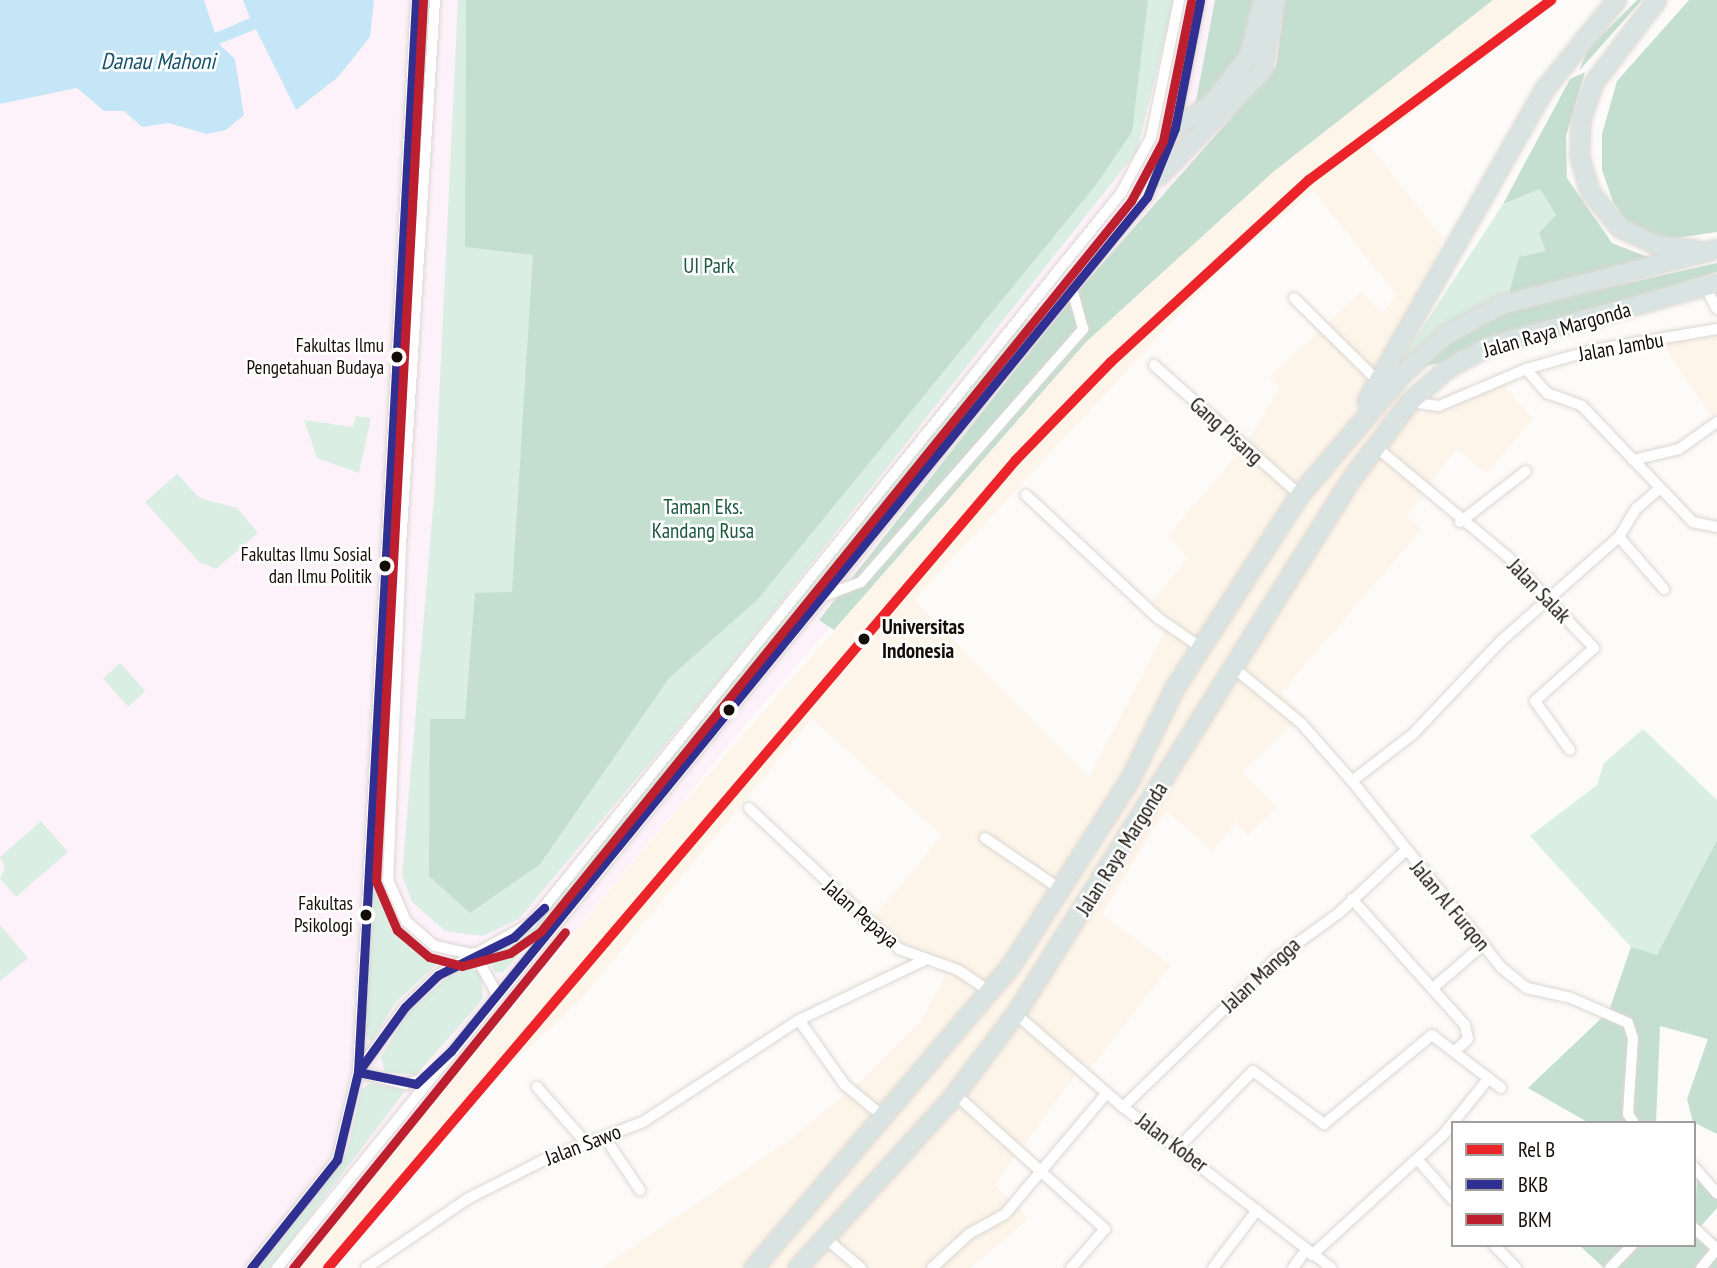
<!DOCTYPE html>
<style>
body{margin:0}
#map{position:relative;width:1717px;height:1268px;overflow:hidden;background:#fdfbf9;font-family:"PT Sans Narrow",sans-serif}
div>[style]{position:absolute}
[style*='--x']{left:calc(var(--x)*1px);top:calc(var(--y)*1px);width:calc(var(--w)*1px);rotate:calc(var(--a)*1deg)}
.built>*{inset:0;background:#fdf5ea}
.education>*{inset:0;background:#fef2fa}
.green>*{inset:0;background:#daeee3;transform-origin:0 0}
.forest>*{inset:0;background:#c4ded0}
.water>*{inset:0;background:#c5e6f7}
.roads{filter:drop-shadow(0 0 2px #dbd7d2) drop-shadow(0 0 2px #dbd7d2)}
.minor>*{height:10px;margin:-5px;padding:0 5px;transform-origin:5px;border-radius:5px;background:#fffefe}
.primary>*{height:18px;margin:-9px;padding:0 9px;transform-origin:9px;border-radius:9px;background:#d9e4e2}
.bus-1>*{height:9px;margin:-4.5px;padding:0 4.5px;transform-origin:4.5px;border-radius:4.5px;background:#303092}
.bus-2>*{height:9px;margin:-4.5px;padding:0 4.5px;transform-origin:4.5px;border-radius:4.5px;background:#bd1f2e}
.rail-1>*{height:10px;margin:-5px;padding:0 5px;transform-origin:5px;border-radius:5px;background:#ec2329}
.dots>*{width:19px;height:19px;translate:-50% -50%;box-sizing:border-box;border:4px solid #fff;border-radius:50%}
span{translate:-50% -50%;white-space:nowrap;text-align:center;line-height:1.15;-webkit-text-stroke:5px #fff;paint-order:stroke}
.bus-label{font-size:19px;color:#130d06}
.right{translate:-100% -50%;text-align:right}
.park-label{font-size:21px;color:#1c5740}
.street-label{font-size:21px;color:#130d06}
.stop-label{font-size:21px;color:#130d06;font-weight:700}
.left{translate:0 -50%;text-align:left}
.water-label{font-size:23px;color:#19546e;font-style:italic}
.legend{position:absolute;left:1451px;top:1121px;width:245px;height:126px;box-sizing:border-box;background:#fff;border:2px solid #a19e9b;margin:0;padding:9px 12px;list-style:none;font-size:21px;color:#130d06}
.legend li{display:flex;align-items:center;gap:14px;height:35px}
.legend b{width:35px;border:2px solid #a19e9b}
</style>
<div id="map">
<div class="built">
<div style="clip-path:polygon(evenodd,1493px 0,1558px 0,1370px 146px,1444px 239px,1380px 376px,1421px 415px,1454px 389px,1503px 385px,1533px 419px,1487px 474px,1456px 449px,1407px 516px,1422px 529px,1281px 693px,1302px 715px,1243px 772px,1277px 807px,1248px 835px,1235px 822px,1213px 851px,1167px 811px,1151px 833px,1102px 915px,1171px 965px,1090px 1069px,1084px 1063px,995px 1185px,1029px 1219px,970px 1268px,602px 1268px,792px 1138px,864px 1078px,922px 1020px,946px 974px,870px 921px,942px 836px,812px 719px,578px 1003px,503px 1071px,330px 1268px,297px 1268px,665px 824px,1086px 342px,1273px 172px,1493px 0,1313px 191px,1396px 294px,1383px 314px,1362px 291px,1269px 377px,1279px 388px,1245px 446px,1167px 536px,1188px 558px,1151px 602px,1171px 619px,1089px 777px,914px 600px,1225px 265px,1313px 191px)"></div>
<div style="clip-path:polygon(1717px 335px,1717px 414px,1712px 416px,1660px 342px)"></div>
</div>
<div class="education">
<div style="clip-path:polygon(0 0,1467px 0,1133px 295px,1033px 394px,753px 716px,296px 1268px,0 1268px)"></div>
</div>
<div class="green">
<div style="clip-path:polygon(425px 0,433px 0,416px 215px,412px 212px)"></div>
<div style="clip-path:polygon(458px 0,1174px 0,1137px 151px,723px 675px,519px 919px,483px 936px,445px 931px,412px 902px,402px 875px,435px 485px)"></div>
<div style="clip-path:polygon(1188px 0,1194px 0,1165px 123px)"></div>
<div style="clip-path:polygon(1540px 189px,1556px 215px,1546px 251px,1508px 297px,1391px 376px,1503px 204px)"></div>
<div style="clip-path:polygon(412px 240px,415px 244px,394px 593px,389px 588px)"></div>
<div style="clip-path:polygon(1026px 318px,1031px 322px,973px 395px,547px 924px,502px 973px,495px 972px,487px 955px,533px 929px)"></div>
<div style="clip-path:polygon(356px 416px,371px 418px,359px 473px,317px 458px,304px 420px,353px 427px)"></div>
<div style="clip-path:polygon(177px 474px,200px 498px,237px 508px,258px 533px,216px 569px,199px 562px,145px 502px)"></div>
<div style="clip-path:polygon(391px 611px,378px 879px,394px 917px,437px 964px,396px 1002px,371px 1042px,363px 1032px)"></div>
<div style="left:120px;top:663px;width:38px;height:23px;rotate:48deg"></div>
<div style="clip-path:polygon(1643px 729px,1717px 800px,1717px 840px,1657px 956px,1631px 947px,1530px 836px,1597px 785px,1604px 763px)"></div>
<div style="clip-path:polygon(41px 821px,68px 852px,16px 897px,0 879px,5px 867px,0 857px)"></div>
<div style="clip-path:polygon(0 925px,28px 958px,0 981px)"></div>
<div style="clip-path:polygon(464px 963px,481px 974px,483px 998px,476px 1007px,416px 1075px,385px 1072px,381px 1057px,409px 1011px)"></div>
<div style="clip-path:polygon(370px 1083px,406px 1090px,282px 1253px,269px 1268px,259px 1268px,347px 1154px,361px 1090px)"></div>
</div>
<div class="forest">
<div style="clip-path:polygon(466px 0,1148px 0,1132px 132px,1095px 186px,758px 599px,669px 678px,540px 864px,470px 913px,429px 876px,430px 719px,465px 719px,475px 593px,512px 592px,533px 255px,465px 247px)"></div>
<div style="clip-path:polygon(1215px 0,1260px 0,1234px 73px,1195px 106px)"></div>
<div style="clip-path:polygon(1285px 0,1493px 0,1273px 172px,1086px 342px,834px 630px,819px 620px,1071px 299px,1276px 67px)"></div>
<div style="clip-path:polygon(1637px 0,1642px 0,1579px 71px,1588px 49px)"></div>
<div style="clip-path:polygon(1689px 0,1717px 0,1717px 232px,1663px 240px,1631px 227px,1613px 202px,1602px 170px,1602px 134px,1617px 81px)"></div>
<div style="clip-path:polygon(1585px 72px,1566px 136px,1567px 178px,1612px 243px,1658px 261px,1508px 297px,1519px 257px,1546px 251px,1539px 233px,1556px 215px,1540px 189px,1503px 204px,1570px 79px)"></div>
<div style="clip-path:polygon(1717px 263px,1717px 272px,1530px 329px,1455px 360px,1419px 367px,1475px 324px,1533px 304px)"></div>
<div style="clip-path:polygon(1717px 840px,1717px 1134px,1693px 1122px,1687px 1099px,1708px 1039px,1660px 1026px,1656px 1123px,1589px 1123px,1528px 1088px,1609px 1011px,1631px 947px,1657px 955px)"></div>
<div style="clip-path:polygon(1697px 1177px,1717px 1195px,1717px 1208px,1700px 1227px,1717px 1240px,1717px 1268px,1604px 1268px,1579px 1245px,1694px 1245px)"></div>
</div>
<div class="water">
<div style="clip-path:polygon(0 0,204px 0,215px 33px,250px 18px,243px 0,374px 0,370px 37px,338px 77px,296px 110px,256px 29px,219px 44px,235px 59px,244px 115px,226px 130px,207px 134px,168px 123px,142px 127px,124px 111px,104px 111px,77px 88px,0 104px)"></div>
</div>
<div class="roads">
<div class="minor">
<div style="--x:435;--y:0;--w:547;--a:93.56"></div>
<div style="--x:401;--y:546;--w:334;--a:92.2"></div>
<div style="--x:388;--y:880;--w:45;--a:66.3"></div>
<div style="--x:406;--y:921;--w:38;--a:41"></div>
<div style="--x:435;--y:946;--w:35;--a:12"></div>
<div style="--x:1710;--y:296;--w:15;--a:62"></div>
<div style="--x:1294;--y:298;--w:120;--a:44.7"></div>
<div style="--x:1154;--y:365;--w:195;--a:41.7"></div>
<div style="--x:1526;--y:369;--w:32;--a:49"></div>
<div style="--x:1547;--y:393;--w:37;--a:20"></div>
<div style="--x:1582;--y:406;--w:161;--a:46.3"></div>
<div style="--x:1693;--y:522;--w:25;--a:12"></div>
<div style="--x:1410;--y:402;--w:29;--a:8"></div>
<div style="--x:1439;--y:406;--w:95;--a:-23"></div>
<div style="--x:1526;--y:369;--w:70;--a:-15.8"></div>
<div style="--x:1593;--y:350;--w:126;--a:-9.6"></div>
<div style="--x:1376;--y:447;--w:173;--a:39.8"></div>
<div style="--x:1509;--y:558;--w:124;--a:46.6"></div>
<div style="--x:1594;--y:648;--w:79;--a:138.1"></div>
<div style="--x:1535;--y:701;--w:60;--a:54.5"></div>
<div style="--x:1633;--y:460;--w:47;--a:-13.4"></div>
<div style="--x:1679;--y:449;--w:47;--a:-35.4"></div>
<div style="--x:1026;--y:495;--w:180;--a:43"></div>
<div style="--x:1158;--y:618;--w:51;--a:34.6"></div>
<div style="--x:1460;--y:522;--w:83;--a:-37.7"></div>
<div style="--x:1619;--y:537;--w:69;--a:49.1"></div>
<div style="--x:821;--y:597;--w:43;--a:-20.6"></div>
<div style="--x:861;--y:582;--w:337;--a:-48.7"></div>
<div style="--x:1083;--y:329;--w:46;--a:-105.3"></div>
<div style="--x:1234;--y:668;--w:87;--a:39.4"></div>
<div style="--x:1301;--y:723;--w:77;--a:48.7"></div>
<div style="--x:1352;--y:781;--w:240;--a:51.3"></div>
<div style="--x:1502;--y:968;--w:32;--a:39"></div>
<div style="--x:1527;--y:988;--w:45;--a:12.8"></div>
<div style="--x:1571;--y:998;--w:62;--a:23.7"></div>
<div style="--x:1628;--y:1023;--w:16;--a:72"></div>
<div style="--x:1633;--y:1038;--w:76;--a:93.8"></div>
<div style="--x:1628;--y:1114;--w:11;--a:56"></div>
<div style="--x:1352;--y:781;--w:77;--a:-37.6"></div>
<div style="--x:1413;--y:734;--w:129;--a:-46.6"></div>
<div style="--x:1502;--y:640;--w:156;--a:-41.4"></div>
<div style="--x:1619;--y:537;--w:33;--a:-59"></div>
<div style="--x:1636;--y:509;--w:30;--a:-41"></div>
<div style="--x:749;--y:808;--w:206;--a:43.2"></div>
<div style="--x:899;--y:949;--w:63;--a:19.6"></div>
<div style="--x:958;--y:970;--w:40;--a:34"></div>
<div style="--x:985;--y:838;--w:94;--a:34.2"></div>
<div style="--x:1352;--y:899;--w:169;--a:48.1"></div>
<div style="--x:1465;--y:1025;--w:14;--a:78"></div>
<div style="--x:1468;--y:1039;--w:18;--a:137"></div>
<div style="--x:474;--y:953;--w:47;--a:60.7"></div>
<div style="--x:1433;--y:988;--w:67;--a:-40.8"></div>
<div style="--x:1016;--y:1014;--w:142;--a:41"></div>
<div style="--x:1123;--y:1107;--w:263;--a:37.7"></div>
<div style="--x:799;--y:1020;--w:80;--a:54.7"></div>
<div style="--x:845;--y:1085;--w:52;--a:39.5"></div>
<div style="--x:358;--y:1072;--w:80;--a:-54.1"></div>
<div style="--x:405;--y:1007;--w:46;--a:-44.1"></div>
<div style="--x:438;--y:975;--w:107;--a:-29.2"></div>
<div style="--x:531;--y:923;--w:939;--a:-51.05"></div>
<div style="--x:1121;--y:193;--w:64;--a:-61.8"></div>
<div style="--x:1151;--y:137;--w:140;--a:-78.4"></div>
<div style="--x:358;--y:1072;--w:49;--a:14.3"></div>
<div style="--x:405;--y:1084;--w:19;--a:-16"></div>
<div style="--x:537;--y:1087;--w:76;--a:48.7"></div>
<div style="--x:955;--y:1094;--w:202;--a:42"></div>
<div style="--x:1105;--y:1229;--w:52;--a:131.1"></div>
<div style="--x:1123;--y:1107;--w:214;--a:-44.1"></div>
<div style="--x:1277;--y:958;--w:77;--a:-36"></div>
<div style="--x:1339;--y:913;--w:89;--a:-43.2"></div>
<div style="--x:605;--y:1138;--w:63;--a:56.1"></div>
<div style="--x:1178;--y:1148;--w:107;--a:-45.8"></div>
<div style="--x:1253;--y:1071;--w:89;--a:36.7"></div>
<div style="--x:1324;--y:1124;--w:140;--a:-39.5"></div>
<div style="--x:1432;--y:1035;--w:87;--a:37.5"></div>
<div style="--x:1418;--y:1160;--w:53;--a:48.8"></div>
<div style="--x:1694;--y:1167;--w:35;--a:49"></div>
<div style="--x:1694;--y:1228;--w:31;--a:42"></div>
<div style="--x:1717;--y:1249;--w:25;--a:130"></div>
<div style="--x:824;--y:1237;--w:48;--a:40"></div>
<div style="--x:1494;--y:1245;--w:32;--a:46"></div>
<div style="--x:1312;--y:1255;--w:178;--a:-42.5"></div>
<div style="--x:1443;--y:1135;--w:73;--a:-51.1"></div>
<div style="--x:251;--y:1268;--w:138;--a:-51.5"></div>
<div style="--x:337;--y:1160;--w:90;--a:-76.6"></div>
<div style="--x:358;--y:1072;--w:1074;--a:-86.9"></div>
<div style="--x:277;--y:1268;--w:1380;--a:-50.91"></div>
<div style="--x:1147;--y:197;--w:74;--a:-67.9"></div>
<div style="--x:1175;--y:128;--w:130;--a:-78.9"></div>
<div style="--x:366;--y:1268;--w:125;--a:-34.2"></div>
<div style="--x:469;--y:1198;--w:84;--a:-26.9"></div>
<div style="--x:544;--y:1160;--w:106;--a:-21"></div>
<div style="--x:643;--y:1122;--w:186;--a:-33.2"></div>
<div style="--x:799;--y:1020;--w:142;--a:-25.5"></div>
<div style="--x:932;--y:1268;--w:50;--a:-42.6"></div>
<div style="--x:969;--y:1234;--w:41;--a:-29.1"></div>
<div style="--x:1005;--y:1214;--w:158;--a:-49.9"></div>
<div style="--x:1213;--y:1268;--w:73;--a:-52.8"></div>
<div style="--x:1293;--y:1268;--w:22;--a:-54"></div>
<div style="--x:1610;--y:1268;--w:32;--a:-46"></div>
</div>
<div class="primary">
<div style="--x:1657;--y:0;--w:104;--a:127.2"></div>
<div style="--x:1594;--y:83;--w:39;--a:109"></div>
<div style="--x:1581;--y:120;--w:37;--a:92"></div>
<div style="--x:1580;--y:157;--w:36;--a:74"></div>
<div style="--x:1590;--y:192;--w:47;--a:50.2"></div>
<div style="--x:1620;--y:228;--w:40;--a:25"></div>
<div style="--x:1656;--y:245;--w:41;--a:7"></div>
<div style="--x:1175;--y:128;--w:43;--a:-33.7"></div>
<div style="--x:1211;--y:104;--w:61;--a:-51.6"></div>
<div style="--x:1249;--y:56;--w:58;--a:-76"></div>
<div style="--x:1159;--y:176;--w:148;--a:-45.5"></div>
<div style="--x:1263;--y:70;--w:71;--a:-79.5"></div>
<div style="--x:1367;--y:401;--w:359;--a:-60.3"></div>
<div style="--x:1545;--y:89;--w:114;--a:-51"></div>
<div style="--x:754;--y:1268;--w:397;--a:-49.6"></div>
<div style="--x:1011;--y:966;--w:223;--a:-57.4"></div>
<div style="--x:1131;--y:778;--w:100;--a:-63.9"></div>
<div style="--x:1175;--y:688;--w:230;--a:-57.1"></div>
<div style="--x:1300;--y:495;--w:160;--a:-49.6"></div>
<div style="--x:1404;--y:373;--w:57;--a:-42.1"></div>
<div style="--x:1446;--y:335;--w:63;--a:-28.6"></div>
<div style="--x:1501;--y:305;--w:223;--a:-14.5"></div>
<div style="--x:798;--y:1268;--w:226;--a:-47.7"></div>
<div style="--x:950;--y:1101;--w:109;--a:-52.8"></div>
<div style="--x:1016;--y:1014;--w:630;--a:-57.9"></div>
<div style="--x:1351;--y:480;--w:98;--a:-52.9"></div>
<div style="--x:1410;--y:402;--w:48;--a:-41.6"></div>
<div style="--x:1446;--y:370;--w:49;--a:-29.2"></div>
<div style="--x:1489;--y:346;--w:237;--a:-15.4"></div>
</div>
</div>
<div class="bus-1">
<div style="--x:358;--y:1072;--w:59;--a:11.7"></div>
<div style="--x:416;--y:1084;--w:48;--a:-43.3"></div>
<div style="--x:451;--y:1051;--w:1102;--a:-50.82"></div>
<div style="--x:1147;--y:197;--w:74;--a:-67.9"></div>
<div style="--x:1175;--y:128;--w:130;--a:-78.9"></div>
<div style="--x:358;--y:1072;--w:80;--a:-54.1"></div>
<div style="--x:405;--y:1007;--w:46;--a:-44.1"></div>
<div style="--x:438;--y:975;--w:85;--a:-26.6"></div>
<div style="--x:514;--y:937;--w:42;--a:-44"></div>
<div style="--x:251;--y:1268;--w:138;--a:-51.5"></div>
<div style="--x:337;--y:1160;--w:90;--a:-76.6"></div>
<div style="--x:358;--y:1072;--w:1074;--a:-86.9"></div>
</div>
<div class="bus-2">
<div style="--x:423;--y:0;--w:882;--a:93.05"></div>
<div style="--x:376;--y:881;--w:53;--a:66.8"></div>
<div style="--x:397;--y:930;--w:42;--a:40.2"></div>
<div style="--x:429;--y:957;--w:34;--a:15"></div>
<div style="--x:462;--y:966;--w:50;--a:-15.2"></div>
<div style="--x:510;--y:953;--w:38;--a:-35"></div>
<div style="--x:541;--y:931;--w:939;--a:-51.05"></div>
<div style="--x:1131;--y:201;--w:68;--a:-61.9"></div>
<div style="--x:1163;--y:141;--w:142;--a:-78.6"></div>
<div style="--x:293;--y:1268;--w:432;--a:-51"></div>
</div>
<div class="rail-1">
<div style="--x:328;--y:1268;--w:1061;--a:-49.59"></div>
<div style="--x:1016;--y:460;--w:136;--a:-45.9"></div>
<div style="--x:1111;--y:362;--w:269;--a:-42.6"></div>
<div style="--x:1309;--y:180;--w:302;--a:-36.6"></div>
</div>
<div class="dots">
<div style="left:397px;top:357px;background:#130d06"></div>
<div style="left:385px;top:566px;background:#130d06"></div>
<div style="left:864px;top:639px;background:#130d06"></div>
<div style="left:729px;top:710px;background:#130d06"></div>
<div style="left:366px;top:915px;background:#130d06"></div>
</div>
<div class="bus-label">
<span class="right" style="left:384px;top:357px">Fakultas Ilmu<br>Pengetahuan Budaya</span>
<span class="right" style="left:372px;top:566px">Fakultas Ilmu Sosial<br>dan Ilmu Politik</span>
<span class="right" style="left:353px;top:915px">Fakultas<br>Psikologi</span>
</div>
<div class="park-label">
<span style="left:709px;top:266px">UI Park</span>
<span style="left:703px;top:519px">Taman Eks.<br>Kandang Rusa</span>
</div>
<div class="street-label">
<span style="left:1557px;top:330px;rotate:-16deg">Jalan Raya Margonda</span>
<span style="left:1621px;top:347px;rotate:-10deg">Jalan Jambu</span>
<span style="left:1226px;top:431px;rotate:42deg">Gang Pisang</span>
<span style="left:1539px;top:591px;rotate:46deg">Jalan Salak</span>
<span style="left:1122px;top:849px;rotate:-58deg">Jalan Raya Margonda</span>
<span style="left:1450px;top:906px;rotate:50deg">Jalan Al Furqon</span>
<span style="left:861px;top:914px;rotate:41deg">Jalan Pepaya</span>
<span style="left:1261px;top:975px;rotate:-43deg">Jalan Mangga</span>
<span style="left:1172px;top:1143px;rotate:37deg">Jalan Kober</span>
<span style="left:583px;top:1145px;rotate:-21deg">Jalan Sawo</span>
</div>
<div class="stop-label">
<span class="left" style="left:882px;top:639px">Universitas<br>Indonesia</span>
</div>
<div class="water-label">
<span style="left:158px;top:61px">Danau Mahoni</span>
</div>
<ul class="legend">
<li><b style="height:9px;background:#ec2329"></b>Rel B</li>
<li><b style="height:9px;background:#303092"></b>BKB</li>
<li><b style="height:9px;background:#bd1f2e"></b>BKM</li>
</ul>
</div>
